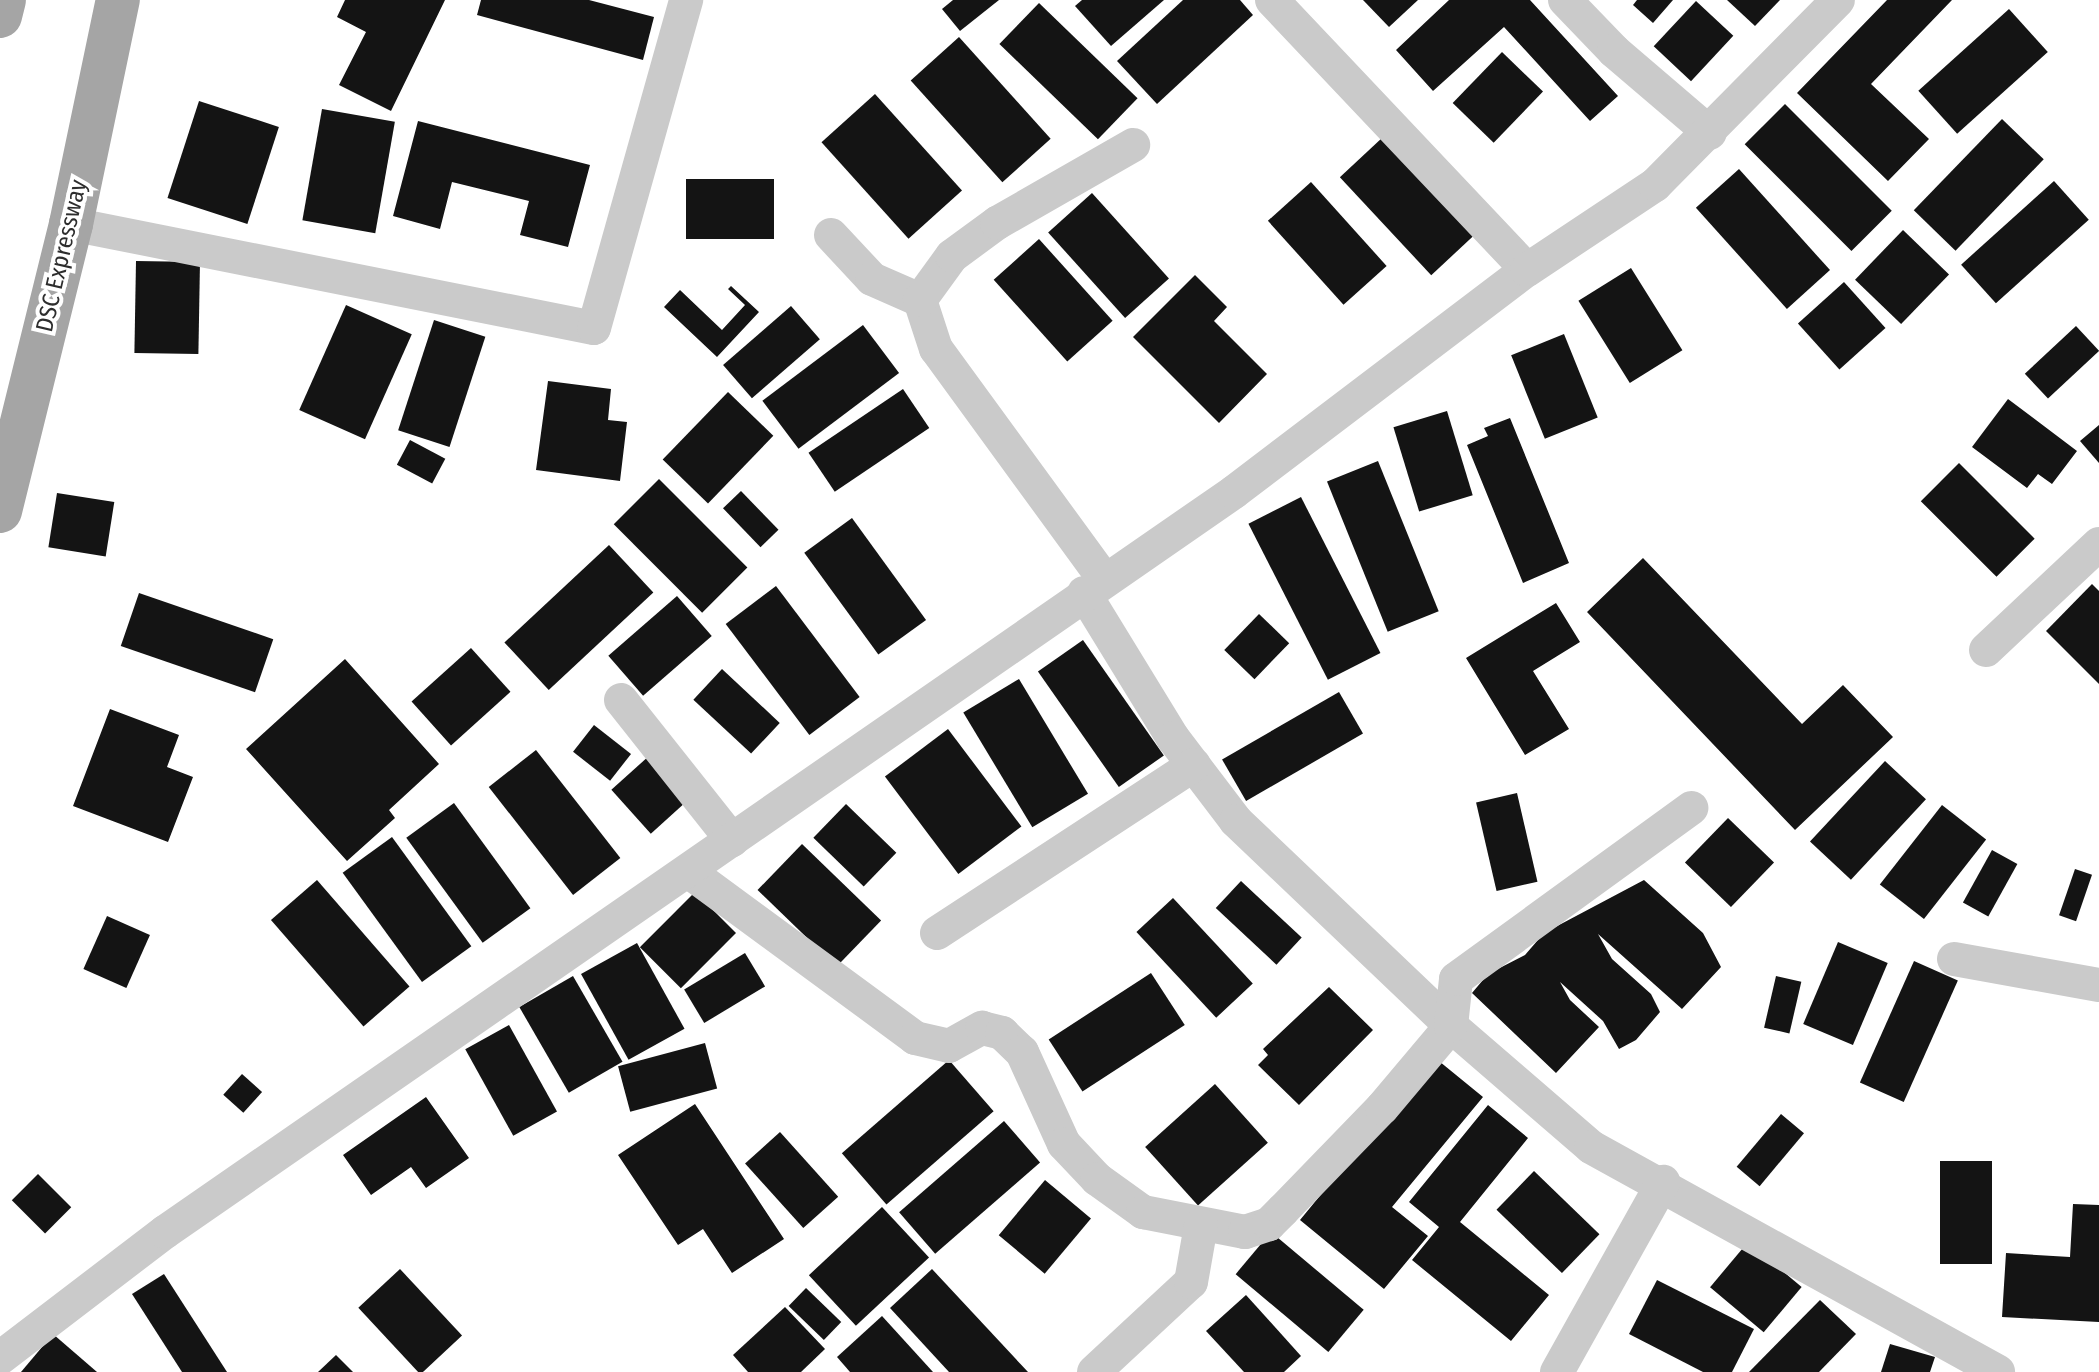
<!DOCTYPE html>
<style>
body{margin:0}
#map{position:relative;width:2099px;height:1372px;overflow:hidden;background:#fff;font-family:"Fira Sans Condensed",sans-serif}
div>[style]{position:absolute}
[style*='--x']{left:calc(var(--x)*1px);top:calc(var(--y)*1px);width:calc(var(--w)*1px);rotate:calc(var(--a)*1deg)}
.building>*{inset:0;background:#141414;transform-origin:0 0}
.minor>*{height:34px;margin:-17px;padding:0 17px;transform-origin:17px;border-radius:17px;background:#cacaca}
.major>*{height:44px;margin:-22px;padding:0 22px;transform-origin:22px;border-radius:22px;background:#a5a5a5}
span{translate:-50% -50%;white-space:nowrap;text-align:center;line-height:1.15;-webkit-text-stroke:8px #fff;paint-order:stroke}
.street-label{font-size:24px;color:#2d2d2d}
</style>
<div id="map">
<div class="building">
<div style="clip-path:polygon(345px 0,445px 0,391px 111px,339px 85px,366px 32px,337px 17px)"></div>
<div style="clip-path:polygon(481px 0,589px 0,654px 17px,643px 60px,477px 15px)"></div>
<div style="clip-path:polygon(953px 0,999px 0,960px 31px,942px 9px)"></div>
<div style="clip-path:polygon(1082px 0,1164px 0,1111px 46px,1075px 6px)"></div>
<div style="clip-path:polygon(1183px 0,1240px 0,1253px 15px,1157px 104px,1117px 61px)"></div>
<div style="clip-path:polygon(1363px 0,1418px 0,1389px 27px)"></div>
<div style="clip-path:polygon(1449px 0,1530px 0,1618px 96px,1590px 121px,1504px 27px,1433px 91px,1396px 50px)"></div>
<div style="clip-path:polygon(1637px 0,1673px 0,1653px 23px,1633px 5px)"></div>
<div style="clip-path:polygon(1727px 0,1780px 0,1755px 26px)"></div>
<div style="clip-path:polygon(1887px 0,1952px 0,1871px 84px,1929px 139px,1888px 181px,1797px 93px)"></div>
<div style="left:1696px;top:1px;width:51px;height:62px;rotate:43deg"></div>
<div style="left:1039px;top:3px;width:137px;height:57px;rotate:44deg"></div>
<div style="left:2009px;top:9px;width:58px;height:122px;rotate:48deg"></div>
<div style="left:959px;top:37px;width:137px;height:65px;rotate:48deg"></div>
<div style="left:1502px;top:52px;width:57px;height:71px;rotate:44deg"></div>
<div style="left:875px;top:94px;width:130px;height:72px;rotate:48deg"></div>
<div style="left:199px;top:101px;width:84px;height:102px;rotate:18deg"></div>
<div style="left:1785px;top:104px;width:151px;height:57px;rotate:45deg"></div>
<div style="left:322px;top:109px;width:74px;height:113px;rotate:10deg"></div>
<div style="left:2002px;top:119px;width:58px;height:127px;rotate:44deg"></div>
<div style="clip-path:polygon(418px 121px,590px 165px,568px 247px,520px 235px,529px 201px,452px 182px,440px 229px,393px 216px)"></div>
<div style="left:1383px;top:137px;width:134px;height:59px;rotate:47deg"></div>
<div style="left:1739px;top:169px;width:136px;height:58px;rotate:48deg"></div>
<div style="left:686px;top:179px;width:88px;height:60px"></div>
<div style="left:2054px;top:181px;width:52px;height:125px;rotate:48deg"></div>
<div style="left:1311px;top:182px;width:113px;height:58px;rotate:48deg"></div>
<div style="left:1092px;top:193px;width:115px;height:59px;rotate:48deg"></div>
<div style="left:1903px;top:230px;width:64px;height:69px;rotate:44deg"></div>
<div style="left:1039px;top:239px;width:110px;height:61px;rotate:48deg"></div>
<div style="left:136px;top:261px;width:64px;height:92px;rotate:1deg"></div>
<div style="left:1631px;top:268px;width:97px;height:62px;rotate:58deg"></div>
<div style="clip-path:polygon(1195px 275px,1227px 307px,1214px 321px,1267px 374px,1219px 423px,1133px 337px)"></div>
<div style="left:1844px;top:282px;width:62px;height:62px;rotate:48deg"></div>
<div style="clip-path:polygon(731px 286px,759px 312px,717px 357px,664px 307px,680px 290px,722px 330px,745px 305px,728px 289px)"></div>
<div style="left:346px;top:305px;width:72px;height:115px;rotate:24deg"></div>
<div style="left:791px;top:306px;width:44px;height:90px;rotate:49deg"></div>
<div style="left:434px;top:320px;width:54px;height:116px;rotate:18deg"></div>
<div style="left:863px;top:325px;width:60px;height:126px;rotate:53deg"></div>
<div style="left:2076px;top:326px;width:34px;height:70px;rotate:47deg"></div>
<div style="left:1564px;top:334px;width:90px;height:57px;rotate:68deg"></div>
<div style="clip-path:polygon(548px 381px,611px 389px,608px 420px,627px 422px,620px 481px,536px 470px)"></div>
<div style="left:903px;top:389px;width:47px;height:114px;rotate:56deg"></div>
<div style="left:728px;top:392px;width:63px;height:94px;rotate:44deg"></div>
<div style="clip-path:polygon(2008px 399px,2077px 451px,2052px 484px,2038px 474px,2027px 488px,1972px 447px)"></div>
<div style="left:1447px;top:411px;width:88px;height:56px;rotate:73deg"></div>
<div style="clip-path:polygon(1510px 418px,1569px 563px,1523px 583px,1467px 445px,1488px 436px,1484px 428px)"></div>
<div style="clip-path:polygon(2099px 425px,2099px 463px,2080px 441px)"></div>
<div style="left:410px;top:440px;width:40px;height:28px;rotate:28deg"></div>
<div style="left:1378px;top:461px;width:162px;height:55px;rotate:68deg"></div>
<div style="left:1959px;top:463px;width:107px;height:54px;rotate:45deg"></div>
<div style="left:659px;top:479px;width:125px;height:64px;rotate:45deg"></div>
<div style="left:741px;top:491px;width:54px;height:25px;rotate:46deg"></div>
<div style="left:57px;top:493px;width:58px;height:55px;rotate:9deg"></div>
<div style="left:1301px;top:497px;width:175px;height:59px;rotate:63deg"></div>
<div style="left:852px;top:518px;width:126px;height:59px;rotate:54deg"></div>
<div style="left:609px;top:545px;width:65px;height:143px;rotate:47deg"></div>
<div style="clip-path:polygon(1643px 558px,1802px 724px,1843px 685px,1893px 737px,1795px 830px,1587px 612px)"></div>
<div style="clip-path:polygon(2092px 584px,2099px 591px,2099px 684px,2046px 631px)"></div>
<div style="left:776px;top:586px;width:139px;height:63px;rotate:53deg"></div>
<div style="left:139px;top:593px;width:142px;height:56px;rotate:19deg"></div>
<div style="left:677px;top:596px;width:53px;height:91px;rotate:49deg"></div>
<div style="clip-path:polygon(1556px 603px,1580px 642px,1533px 671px,1569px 729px,1525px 755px,1466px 658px)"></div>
<div style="left:1259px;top:614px;width:42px;height:50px;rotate:44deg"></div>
<div style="left:1083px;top:640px;width:141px;height:55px;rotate:55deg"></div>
<div style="left:471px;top:648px;width:59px;height:80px;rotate:48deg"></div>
<div style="clip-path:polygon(345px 659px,439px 764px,389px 810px,395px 818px,347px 861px,246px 749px)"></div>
<div style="left:722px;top:669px;width:79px;height:42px;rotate:43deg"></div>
<div style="left:1019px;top:679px;width:134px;height:65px;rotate:59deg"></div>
<div style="left:1339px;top:692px;width:48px;height:135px;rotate:60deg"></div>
<div style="clip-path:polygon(110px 709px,179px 735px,167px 767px,193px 777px,168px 842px,73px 806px)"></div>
<div style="left:594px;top:725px;width:47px;height:34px;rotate:38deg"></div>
<div style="left:948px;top:729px;width:122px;height:79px;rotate:53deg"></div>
<div style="left:536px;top:750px;width:137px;height:60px;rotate:52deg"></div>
<div style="left:650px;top:755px;width:59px;height:52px;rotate:48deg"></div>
<div style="left:1885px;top:761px;width:56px;height:110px;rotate:43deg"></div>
<div style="left:1517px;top:793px;width:91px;height:42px;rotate:77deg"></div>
<div style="left:454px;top:803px;width:130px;height:59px;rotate:54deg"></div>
<div style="left:846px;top:804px;width:70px;height:47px;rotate:44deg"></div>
<div style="left:1942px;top:805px;width:56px;height:101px;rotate:38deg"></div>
<div style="left:1728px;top:818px;width:64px;height:62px;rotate:44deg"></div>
<div style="left:392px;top:837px;width:135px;height:61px;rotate:54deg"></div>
<div style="left:802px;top:844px;width:110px;height:64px;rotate:44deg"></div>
<div style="left:1992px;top:850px;width:29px;height:60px;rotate:29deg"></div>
<div style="left:2075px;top:869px;width:18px;height:49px;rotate:19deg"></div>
<div style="left:317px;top:880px;width:141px;height:61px;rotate:49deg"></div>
<div style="clip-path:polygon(1644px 880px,1703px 933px,1721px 967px,1682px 1009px,1598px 934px,1612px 959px,1651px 994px,1660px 1012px,1636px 1040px,1619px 1049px,1603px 1021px,1560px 982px,1570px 1000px,1599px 1027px,1556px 1073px,1472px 993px,1488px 974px,1525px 955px,1544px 933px)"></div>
<div style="left:1241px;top:881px;width:83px;height:37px;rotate:43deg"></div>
<div style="left:695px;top:892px;width:58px;height:78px;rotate:45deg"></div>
<div style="left:1173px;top:898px;width:117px;height:50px;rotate:47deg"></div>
<div style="left:107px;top:916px;width:47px;height:58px;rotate:24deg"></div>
<div style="left:1838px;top:942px;width:54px;height:89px;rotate:23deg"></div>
<div style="left:637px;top:943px;width:98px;height:64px;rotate:61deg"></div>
<div style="left:745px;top:953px;width:39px;height:71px;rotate:59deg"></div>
<div style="left:1914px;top:961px;width:48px;height:133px;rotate:24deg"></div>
<div style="left:1151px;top:973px;width:62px;height:122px;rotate:57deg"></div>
<div style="left:573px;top:976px;width:99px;height:62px;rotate:60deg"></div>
<div style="left:1776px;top:976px;width:26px;height:53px;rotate:13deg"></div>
<div style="clip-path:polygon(1329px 987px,1373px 1030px,1299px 1105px,1258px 1065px,1268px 1055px,1263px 1049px)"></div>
<div style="left:509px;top:1025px;width:99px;height:50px;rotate:61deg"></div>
<div style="left:705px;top:1043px;width:47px;height:90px;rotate:75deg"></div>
<div style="clip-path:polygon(1434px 1057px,1483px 1097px,1392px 1207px,1428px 1236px,1384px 1289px,1300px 1220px)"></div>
<div style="left:949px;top:1060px;width:68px;height:142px;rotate:49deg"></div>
<div style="left:242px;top:1074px;width:27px;height:28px;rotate:42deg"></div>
<div style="left:1215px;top:1084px;width:79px;height:94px;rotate:48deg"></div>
<div style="clip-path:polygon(426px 1097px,469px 1158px,426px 1188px,411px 1167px,371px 1195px,343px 1155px)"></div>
<div style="clip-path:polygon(695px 1104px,784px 1239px,732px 1273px,703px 1229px,678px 1245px,618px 1155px)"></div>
<div style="clip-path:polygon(1488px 1105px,1528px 1138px,1460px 1222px,1549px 1295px,1511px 1341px,1412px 1260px,1439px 1227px,1409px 1202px)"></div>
<div style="left:1781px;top:1114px;width:30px;height:69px;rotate:40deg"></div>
<div style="left:1004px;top:1121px;width:55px;height:139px;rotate:49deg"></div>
<div style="left:780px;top:1132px;width:87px;height:47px;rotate:48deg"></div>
<div style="left:1940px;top:1161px;width:52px;height:103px"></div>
<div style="left:1534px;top:1171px;width:91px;height:54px;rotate:44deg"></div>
<div style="left:38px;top:1174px;width:47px;height:37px;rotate:45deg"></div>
<div style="left:1045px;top:1180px;width:60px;height:72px;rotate:40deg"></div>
<div style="clip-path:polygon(2073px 1204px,2099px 1205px,2099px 1322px,2002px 1317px,2006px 1253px,2070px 1257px)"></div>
<div style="left:882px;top:1207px;width:69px;height:100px;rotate:47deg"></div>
<div style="left:1271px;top:1232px;width:121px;height:55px;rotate:40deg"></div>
<div style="left:1748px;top:1242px;width:70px;height:59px;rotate:40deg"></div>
<div style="left:400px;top:1269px;width:91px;height:57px;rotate:47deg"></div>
<div style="clip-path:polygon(932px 1269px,1028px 1372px,949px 1372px,890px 1308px)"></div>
<div style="clip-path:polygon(164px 1274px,227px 1372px,182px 1372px,132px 1294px)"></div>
<div style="clip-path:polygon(1657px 1280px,1754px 1329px,1732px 1372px,1703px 1372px,1629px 1334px)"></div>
<div style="left:806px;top:1288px;width:49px;height:25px;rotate:44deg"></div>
<div style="clip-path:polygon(1246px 1295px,1301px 1356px,1284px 1372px,1244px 1372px,1206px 1331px)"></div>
<div style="clip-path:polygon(1820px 1300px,1856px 1334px,1819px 1372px,1749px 1372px)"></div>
<div style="clip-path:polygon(785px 1307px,825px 1349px,801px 1372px,748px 1372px,733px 1355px)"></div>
<div style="clip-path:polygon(882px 1316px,933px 1372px,850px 1372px,837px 1357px)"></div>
<div style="clip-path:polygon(53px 1334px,97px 1372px,21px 1372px)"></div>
<div style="clip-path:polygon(1890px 1344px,1935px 1357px,1930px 1372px,1881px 1372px)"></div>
<div style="clip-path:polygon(336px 1355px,353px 1372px,318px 1372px)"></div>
</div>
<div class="minor">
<div style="--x:1272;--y:0;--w:371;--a:46.6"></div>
<div style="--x:1565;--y:0;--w:71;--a:46.1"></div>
<div style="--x:1614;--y:51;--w:126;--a:40.5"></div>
<div style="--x:71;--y:224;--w:533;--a:11.25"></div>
<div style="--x:594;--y:328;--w:341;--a:-74.3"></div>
<div style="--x:831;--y:235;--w:60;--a:47"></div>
<div style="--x:872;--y:279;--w:52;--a:23.6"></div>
<div style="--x:1104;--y:579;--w:285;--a:-126.1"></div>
<div style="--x:936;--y:349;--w:52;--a:-108.1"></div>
<div style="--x:920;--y:300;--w:54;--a:-54"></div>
<div style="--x:952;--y:256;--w:56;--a:-36.3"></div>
<div style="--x:997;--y:223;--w:157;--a:-29.8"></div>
<div style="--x:1084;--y:593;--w:170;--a:58.5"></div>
<div style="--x:1173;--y:738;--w:104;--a:52.8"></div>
<div style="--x:1236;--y:821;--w:297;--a:43.6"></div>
<div style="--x:1451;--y:1026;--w:185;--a:40.8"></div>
<div style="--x:1591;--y:1147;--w:465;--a:28.9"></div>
<div style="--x:1986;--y:650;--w:155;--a:-43.2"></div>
<div style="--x:621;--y:700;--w:179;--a:51.6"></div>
<div style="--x:688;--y:871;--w:282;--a:36.3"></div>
<div style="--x:915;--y:1038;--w:35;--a:13"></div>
<div style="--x:949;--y:1046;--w:38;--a:-29"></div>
<div style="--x:982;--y:1028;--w:21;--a:14"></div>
<div style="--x:1002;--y:1033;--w:28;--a:44"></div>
<div style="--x:1022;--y:1052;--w:101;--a:65.5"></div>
<div style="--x:1064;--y:1144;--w:48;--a:46.7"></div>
<div style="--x:1097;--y:1179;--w:57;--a:35.7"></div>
<div style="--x:1143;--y:1212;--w:104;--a:11.1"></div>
<div style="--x:1245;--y:1232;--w:25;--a:-18"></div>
<div style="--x:1269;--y:1224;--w:20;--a:-45"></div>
<div style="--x:1283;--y:1210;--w:142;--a:-45.9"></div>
<div style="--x:1382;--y:1108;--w:107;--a:-49.9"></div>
<div style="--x:1451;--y:1026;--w:47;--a:-83.9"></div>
<div style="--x:1456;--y:979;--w:291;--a:-36"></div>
<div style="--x:937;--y:933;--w:307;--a:-33.2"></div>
<div style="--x:1954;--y:959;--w:147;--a:10.2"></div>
<div style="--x:0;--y:1358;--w:208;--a:-37.4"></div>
<div style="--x:165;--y:1232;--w:1300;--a:-34.69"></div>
<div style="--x:1234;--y:492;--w:368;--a:-37.2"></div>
<div style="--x:1527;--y:270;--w:154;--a:-33.6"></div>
<div style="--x:1655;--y:185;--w:260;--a:-45.3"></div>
<div style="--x:1094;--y:1372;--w:132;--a:-42.9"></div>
<div style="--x:1191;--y:1282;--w:58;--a:-80"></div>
<div style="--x:1557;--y:1372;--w:218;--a:-60.8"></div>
</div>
<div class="major">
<div style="--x:0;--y:16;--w:16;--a:-76"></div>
<div style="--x:0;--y:511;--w:296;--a:-76.1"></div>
<div style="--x:71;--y:224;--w:229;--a:-78.2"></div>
</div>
<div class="street-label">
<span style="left:62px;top:256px;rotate:-77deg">DSC Expressway</span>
</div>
</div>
